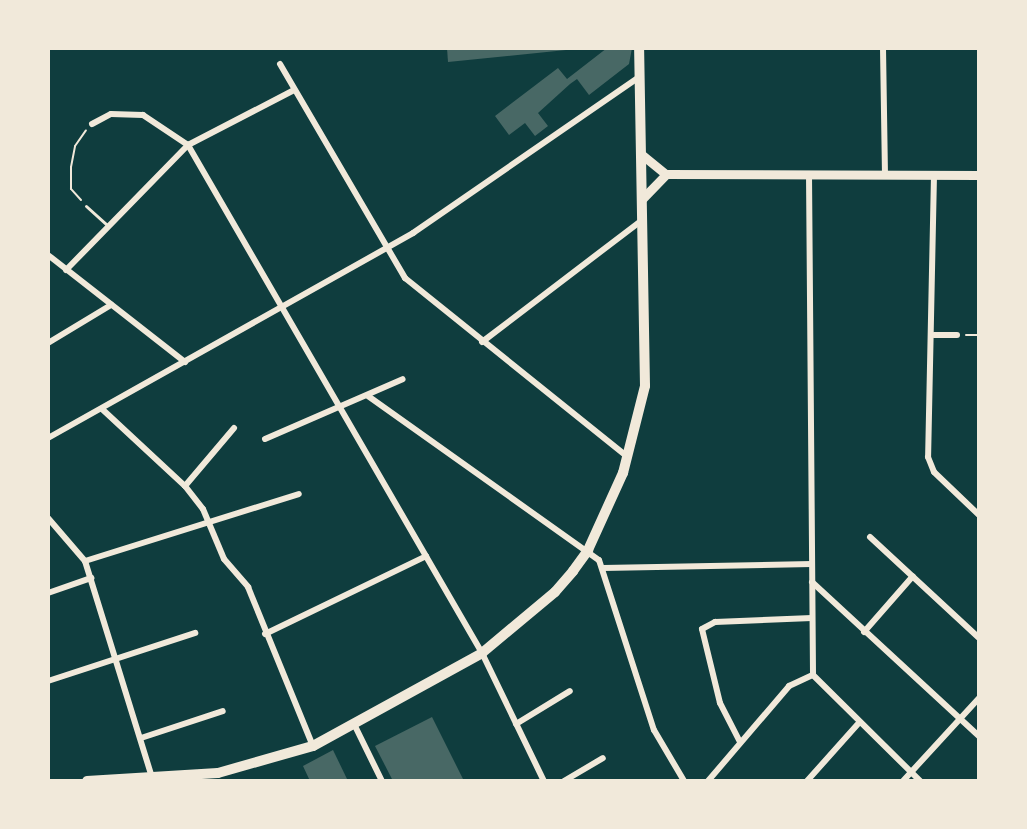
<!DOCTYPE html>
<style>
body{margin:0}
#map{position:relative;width:1027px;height:829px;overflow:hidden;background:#0f3d3e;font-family:Cabin,sans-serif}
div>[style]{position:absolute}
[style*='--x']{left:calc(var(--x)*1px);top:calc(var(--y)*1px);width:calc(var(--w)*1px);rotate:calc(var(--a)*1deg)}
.building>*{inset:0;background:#486865}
.path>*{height:2px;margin:-1px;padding:0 1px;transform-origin:1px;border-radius:1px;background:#f1e9da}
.service>*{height:3px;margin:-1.5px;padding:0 1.5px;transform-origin:1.5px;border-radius:1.5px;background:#f1e9da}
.minor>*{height:6px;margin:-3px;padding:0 3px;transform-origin:3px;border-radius:3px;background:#f1e9da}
.secondary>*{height:9px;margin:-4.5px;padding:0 4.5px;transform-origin:4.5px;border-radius:4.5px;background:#f1e9da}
.primary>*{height:10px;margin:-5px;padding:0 5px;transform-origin:5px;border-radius:5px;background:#f1e9da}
span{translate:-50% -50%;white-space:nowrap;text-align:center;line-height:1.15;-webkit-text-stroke:6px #f1e9da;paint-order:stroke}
.frame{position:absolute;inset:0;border:50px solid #f1e9da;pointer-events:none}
</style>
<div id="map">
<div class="building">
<div style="clip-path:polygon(447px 48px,566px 48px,566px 50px,448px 62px)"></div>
<div style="clip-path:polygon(607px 48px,632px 48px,629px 64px,589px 95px,577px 79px,570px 84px,538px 113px,548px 126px,535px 136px,525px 123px,509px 135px,495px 116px,558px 68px,567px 79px)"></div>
<div style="clip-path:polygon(432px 717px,464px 781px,393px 781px,375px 746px)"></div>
<div style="clip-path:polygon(333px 750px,348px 781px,310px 781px,303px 766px)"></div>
</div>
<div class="path">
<div style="--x:81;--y:200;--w:15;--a:-132"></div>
<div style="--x:71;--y:189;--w:22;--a:-90"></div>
<div style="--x:71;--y:167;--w:21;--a:-79"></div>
<div style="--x:75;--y:146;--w:19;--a:-55"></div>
<div style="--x:966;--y:335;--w:13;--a:0"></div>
</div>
<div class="service">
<div style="--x:86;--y:206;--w:30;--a:42"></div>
</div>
<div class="minor">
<div style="--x:883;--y:48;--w:126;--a:89.1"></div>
<div style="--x:280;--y:64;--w:248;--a:59.7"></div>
<div style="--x:405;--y:278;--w:286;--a:38.8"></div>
<div style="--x:92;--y:124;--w:21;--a:-28"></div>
<div style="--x:111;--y:114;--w:32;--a:2"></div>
<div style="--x:143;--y:115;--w:54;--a:33.7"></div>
<div style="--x:188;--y:145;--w:587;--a:59.94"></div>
<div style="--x:482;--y:653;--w:142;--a:64.2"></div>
<div style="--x:809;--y:174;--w:501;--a:89.54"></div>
<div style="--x:813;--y:675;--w:151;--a:44.7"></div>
<div style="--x:934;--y:175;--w:282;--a:91.2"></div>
<div style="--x:928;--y:457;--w:16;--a:68"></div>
<div style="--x:934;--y:472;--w:62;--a:43.7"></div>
<div style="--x:48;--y:255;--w:174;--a:38"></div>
<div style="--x:66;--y:270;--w:175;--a:-45.7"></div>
<div style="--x:188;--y:145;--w:119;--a:-27.4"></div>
<div style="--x:934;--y:335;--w:23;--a:0"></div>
<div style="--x:482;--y:342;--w:200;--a:-37.3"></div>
<div style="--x:48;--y:343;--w:74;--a:-31.1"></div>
<div style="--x:368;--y:396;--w:283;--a:35.4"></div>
<div style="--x:599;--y:560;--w:179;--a:72.1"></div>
<div style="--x:654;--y:730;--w:59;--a:59.5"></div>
<div style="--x:102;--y:409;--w:113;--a:42.9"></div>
<div style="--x:185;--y:486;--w:29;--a:52"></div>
<div style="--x:203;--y:509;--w:54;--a:67.2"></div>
<div style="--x:224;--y:559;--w:37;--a:49"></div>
<div style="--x:248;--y:587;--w:172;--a:67.8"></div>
<div style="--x:48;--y:438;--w:419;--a:-29.3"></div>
<div style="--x:413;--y:233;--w:273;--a:-34.6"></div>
<div style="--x:265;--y:439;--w:150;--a:-23.5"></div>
<div style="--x:185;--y:486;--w:76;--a:-49.8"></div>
<div style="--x:48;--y:518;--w:57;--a:49.3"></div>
<div style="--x:85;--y:561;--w:227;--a:72.8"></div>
<div style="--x:870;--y:537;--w:149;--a:42.8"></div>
<div style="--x:85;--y:561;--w:224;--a:-17.4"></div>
<div style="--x:603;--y:568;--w:209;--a:-1.1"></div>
<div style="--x:812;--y:582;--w:227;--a:42.7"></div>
<div style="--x:48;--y:593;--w:46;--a:-19.2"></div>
<div style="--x:864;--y:632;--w:74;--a:-48.8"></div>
<div style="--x:265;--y:634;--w:179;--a:-25.8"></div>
<div style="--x:48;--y:681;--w:155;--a:-18.1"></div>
<div style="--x:516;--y:724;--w:63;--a:-31.4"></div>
<div style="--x:355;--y:726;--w:61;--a:63.9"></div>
<div style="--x:141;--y:738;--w:86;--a:-18.2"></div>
<div style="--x:740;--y:742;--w:44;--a:-117.1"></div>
<div style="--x:720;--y:703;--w:76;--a:-103.7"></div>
<div style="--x:702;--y:629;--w:15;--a:-28"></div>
<div style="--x:715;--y:622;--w:97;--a:-2.4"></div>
<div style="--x:564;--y:781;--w:45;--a:-30.5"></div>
<div style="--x:708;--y:781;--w:125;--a:-49.5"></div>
<div style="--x:789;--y:686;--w:26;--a:-25"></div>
<div style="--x:807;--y:781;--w:76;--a:-48.2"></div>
<div style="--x:903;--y:781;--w:113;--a:-47.5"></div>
</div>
<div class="secondary">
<div style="--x:641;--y:154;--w:32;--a:39"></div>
<div style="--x:666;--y:174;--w:313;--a:0.2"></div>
<div style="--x:643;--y:198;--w:33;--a:-46"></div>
</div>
<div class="primary">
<div style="--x:87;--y:781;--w:131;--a:-3.5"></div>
<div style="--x:218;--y:773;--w:99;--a:-15.9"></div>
<div style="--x:313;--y:746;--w:193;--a:-28.8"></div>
<div style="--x:482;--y:653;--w:95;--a:-39.9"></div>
<div style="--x:555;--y:592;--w:28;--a:-49"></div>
<div style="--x:573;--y:571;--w:26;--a:-54"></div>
<div style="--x:588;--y:550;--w:85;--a:-65.6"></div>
<div style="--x:623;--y:473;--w:90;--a:-75.8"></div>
<div style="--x:645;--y:386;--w:338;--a:-91"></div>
</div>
<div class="frame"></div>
</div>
